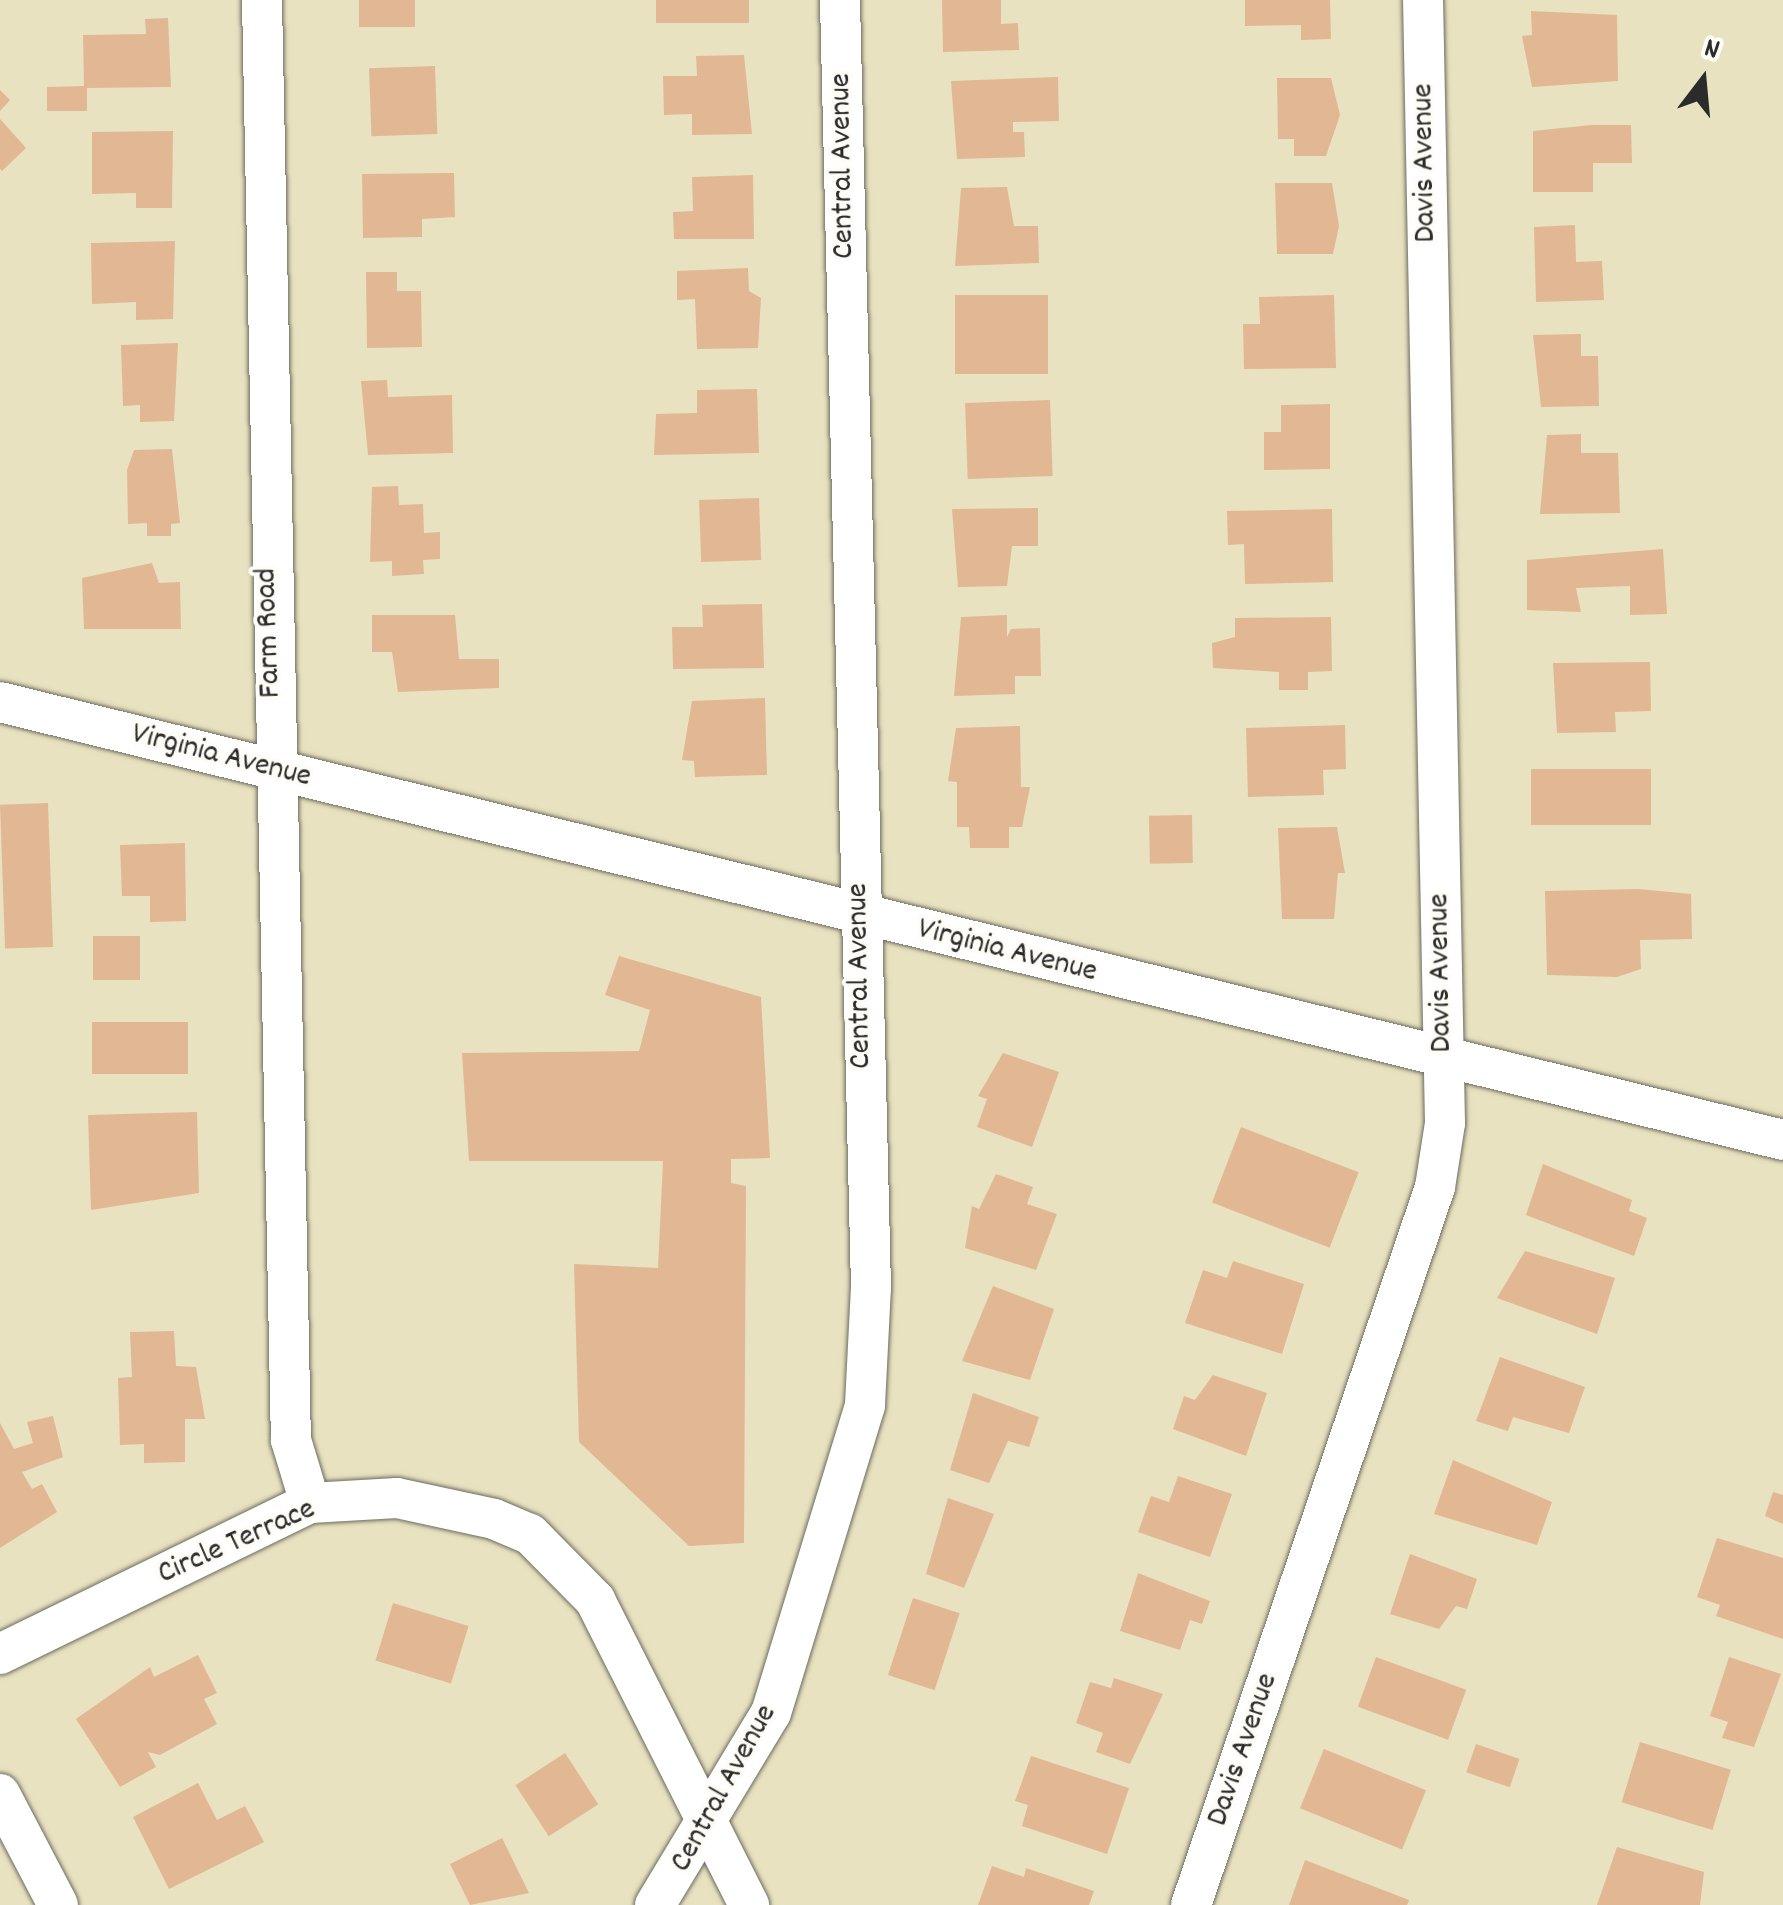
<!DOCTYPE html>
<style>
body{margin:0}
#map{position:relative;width:1783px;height:1905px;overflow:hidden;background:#e8e2c0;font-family:Dekko,sans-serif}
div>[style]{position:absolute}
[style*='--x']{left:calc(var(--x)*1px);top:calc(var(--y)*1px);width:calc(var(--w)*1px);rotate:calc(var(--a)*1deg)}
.building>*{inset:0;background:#e1b893;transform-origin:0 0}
.roads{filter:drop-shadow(0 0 2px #6d6b5f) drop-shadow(0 0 2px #6d6b5f)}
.street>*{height:40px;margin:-20px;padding:0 20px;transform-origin:20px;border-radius:20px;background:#fff}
span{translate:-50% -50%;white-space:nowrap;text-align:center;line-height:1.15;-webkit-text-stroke:8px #fdfcf7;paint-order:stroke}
.street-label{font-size:32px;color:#2b2b2b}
.north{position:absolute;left:1653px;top:30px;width:100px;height:100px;-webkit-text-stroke:8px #fdfcf7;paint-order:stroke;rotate:16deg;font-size:28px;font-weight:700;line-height:40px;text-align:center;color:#2b2b2b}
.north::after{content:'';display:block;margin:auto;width:35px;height:45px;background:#2b2b2b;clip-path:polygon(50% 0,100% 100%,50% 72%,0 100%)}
</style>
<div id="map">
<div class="building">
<div style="left:359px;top:0;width:56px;height:27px"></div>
<div style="left:656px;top:0;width:93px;height:23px"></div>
<div style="clip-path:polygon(942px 0,1001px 0,1001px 24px,1018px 23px,1019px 50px,943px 52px)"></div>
<div style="clip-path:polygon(1245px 0,1330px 0,1331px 39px,1301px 40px,1301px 25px,1245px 26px)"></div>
<div style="clip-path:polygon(1531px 11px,1617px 15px,1618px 81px,1532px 87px,1522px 36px,1532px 35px)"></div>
<div style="clip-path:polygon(168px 18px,171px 87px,87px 88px,87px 111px,47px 111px,47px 87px,84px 86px,83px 35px,146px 34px,145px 19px)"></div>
<div style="clip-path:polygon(744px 55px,752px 134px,692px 135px,692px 114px,664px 115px,663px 76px,697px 76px,696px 56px)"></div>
<div style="left:435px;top:66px;width:68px;height:66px;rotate:88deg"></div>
<div style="clip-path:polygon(1058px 77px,1059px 121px,1013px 122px,1013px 132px,1024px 132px,1025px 157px,957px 159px,951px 81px)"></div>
<div style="clip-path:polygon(1277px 78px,1331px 78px,1340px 115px,1326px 156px,1294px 156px,1294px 139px,1278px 139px)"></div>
<div style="clip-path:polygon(0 90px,10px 100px,0 111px)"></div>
<div style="clip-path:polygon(0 119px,26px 148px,2px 171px,0 169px)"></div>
<div style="clip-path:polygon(1591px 125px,1631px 125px,1632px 163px,1593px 163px,1593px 192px,1533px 192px,1533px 131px)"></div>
<div style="clip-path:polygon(173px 131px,172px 208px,136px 208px,136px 193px,92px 194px,92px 132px)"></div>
<div style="clip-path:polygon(454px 173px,455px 217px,422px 219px,422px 237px,363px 238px,362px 174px)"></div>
<div style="clip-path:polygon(753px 175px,754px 239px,674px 239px,673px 212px,693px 211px,692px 177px)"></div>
<div style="clip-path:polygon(1275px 183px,1332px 183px,1339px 226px,1333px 254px,1277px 254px)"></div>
<div style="clip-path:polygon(1007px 187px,1014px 226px,1038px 226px,1039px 263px,955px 266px,961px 188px)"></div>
<div style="clip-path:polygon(1575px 225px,1576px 262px,1602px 261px,1604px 300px,1536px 302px,1534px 227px)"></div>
<div style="clip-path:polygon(175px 241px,173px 319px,136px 320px,136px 302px,92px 304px,91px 243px)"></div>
<div style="clip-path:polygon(748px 268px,749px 291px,761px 298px,758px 348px,697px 349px,695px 299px,677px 300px,677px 271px)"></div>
<div style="clip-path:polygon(366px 272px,397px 272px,397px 291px,421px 291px,422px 347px,367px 348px)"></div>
<div style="left:955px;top:295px;width:93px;height:79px"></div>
<div style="clip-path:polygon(1334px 295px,1336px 368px,1244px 369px,1243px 324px,1260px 324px,1259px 297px)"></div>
<div style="clip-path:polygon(1581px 334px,1581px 356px,1598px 356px,1599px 406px,1541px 407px,1533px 335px)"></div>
<div style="clip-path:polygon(178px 343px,174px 421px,140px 422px,140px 405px,123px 406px,121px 345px)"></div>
<div style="clip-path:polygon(387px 380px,388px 397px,452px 395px,453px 453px,368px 455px,361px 381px)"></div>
<div style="clip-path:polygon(757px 389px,759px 453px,654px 455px,656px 414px,697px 413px,697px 390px)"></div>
<div style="left:1050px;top:400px;width:76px;height:85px;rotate:88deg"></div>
<div style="clip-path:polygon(1330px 404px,1330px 469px,1264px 470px,1264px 432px,1281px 432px,1281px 405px)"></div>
<div style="clip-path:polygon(1581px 434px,1581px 453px,1618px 453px,1620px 513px,1540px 514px,1547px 435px)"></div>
<div style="clip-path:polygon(172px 449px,180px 523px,171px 524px,171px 536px,147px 536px,147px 523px,128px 524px,127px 470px,134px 450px)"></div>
<div style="clip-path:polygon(398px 486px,399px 505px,423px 504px,424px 533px,440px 532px,440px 559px,423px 560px,424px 574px,392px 576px,392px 561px,370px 562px,372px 487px)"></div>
<div style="left:759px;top:498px;width:62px;height:60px;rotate:88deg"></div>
<div style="clip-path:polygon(1038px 508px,1038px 546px,1012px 546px,1007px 586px,958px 587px,952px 509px)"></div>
<div style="clip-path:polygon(1332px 509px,1333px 582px,1245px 584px,1244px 544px,1228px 545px,1227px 511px)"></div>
<div style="clip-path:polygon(1663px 549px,1667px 614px,1630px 615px,1630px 586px,1576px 588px,1581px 612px,1527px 610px,1527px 560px)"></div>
<div style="clip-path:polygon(152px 563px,159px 583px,180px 582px,181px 629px,84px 629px,82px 578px)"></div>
<div style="clip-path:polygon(762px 604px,764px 668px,673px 669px,672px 627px,703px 627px,702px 605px)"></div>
<div style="clip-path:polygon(372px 615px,455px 615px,459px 659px,499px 659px,499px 688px,398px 692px,392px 652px,372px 652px)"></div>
<div style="clip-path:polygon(1007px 615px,1007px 637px,1011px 629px,1040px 628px,1041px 676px,1015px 676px,1015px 694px,954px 696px,961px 617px)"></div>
<div style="clip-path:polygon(1331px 617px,1332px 671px,1308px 672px,1308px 690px,1279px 690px,1279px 672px,1213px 668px,1212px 643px,1235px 637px,1235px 618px)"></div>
<div style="clip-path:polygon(1650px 662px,1651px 711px,1615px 712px,1616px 732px,1557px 733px,1553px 663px)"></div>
<div style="clip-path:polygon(765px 698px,767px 775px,695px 777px,694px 761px,682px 760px,692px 701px)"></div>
<div style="clip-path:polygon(1345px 725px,1346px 769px,1323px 770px,1324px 795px,1248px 797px,1246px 728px)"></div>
<div style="clip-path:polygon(1020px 726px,1021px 787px,1030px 787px,1022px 827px,1009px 827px,1009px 848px,970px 848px,969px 827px,957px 827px,957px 782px,948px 781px,956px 728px)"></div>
<div style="left:1651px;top:769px;width:56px;height:120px;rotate:90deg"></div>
<div style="left:48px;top:803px;width:144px;height:48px;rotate:88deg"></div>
<div style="left:1192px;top:815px;width:48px;height:43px;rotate:89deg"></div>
<div style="clip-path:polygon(1337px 827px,1345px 873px,1338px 873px,1334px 919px,1282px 919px,1278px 828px)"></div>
<div style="clip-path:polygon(185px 843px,186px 921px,150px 922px,150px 896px,122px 896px,120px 845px)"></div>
<div style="clip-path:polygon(1638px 889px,1691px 894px,1692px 939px,1640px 940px,1641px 969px,1617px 977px,1547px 975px,1545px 891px)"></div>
<div style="left:140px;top:936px;width:44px;height:47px;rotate:90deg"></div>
<div style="clip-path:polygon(619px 956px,761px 997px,770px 1158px,731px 1159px,731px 1183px,746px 1186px,744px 1543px,689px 1546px,579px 1442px,574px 1264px,658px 1268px,663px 1161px,469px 1161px,462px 1053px,639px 1051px,650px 1010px,605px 995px)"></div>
<div style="left:92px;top:1022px;width:96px;height:52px"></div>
<div style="clip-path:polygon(1003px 1053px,1059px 1072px,1032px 1147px,977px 1127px,987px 1099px,978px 1096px)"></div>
<div style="clip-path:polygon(197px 1112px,199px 1193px,91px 1210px,88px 1115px)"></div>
<div style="left:1241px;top:1127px;width:126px;height:81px;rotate:21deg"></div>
<div style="clip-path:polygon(1543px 1164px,1632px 1200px,1629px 1211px,1647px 1218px,1634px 1256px,1526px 1215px)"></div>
<div style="clip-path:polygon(996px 1174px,1033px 1187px,1027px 1204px,1057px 1214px,1036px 1270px,965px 1248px,972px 1206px,979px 1209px)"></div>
<div style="clip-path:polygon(1525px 1251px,1615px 1278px,1597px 1334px,1497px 1298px)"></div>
<div style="clip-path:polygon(1233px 1261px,1304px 1284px,1282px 1354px,1185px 1323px,1203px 1270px,1227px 1278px)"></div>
<div style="clip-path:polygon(993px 1286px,1054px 1309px,1030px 1380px,962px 1361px)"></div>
<div style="clip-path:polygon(174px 1331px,176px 1366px,196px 1367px,205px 1419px,185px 1419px,185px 1462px,144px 1463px,144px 1444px,120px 1445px,118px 1378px,132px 1377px,130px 1332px)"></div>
<div style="clip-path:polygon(1500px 1357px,1585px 1387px,1569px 1433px,1513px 1417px,1508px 1431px,1476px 1421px)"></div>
<div style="clip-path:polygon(1213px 1375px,1267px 1393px,1246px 1456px,1173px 1429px,1184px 1396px,1195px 1400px)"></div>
<div style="clip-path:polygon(973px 1393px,1039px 1417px,1029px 1447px,1008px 1441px,989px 1483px,950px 1470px)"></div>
<div style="clip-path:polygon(53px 1416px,63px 1457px,22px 1472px,32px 1489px,42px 1484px,57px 1512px,0 1548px,0 1423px,14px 1449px,33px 1443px,27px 1422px)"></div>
<div style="clip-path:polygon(1453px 1460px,1552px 1502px,1537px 1545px,1434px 1514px)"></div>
<div style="clip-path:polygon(1178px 1476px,1232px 1494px,1210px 1557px,1138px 1532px,1151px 1496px,1169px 1502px)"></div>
<div style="clip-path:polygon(1773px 1492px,1783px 1495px,1783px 1524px,1765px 1516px)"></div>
<div style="clip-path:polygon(948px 1498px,994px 1514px,964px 1588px,926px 1574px)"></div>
<div style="clip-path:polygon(1717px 1538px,1783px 1558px,1783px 1639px,1716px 1616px,1720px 1605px,1697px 1597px)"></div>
<div style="clip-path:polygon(1410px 1554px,1477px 1579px,1467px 1609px,1456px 1606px,1439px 1629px,1390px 1614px)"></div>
<div style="clip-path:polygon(1138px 1573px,1210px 1601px,1202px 1624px,1190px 1620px,1180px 1650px,1120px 1631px)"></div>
<div style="left:913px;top:1598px;width:49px;height:81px;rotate:18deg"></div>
<div style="left:393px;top:1603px;width:79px;height:60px;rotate:17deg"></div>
<div style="clip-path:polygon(198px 1655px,217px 1693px,204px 1699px,217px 1724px,160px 1755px,148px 1752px,156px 1767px,120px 1787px,76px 1719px,150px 1667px,154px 1677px)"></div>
<div style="left:1376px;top:1657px;width:96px;height:53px;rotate:20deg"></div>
<div style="clip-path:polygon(1729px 1657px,1781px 1674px,1754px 1747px,1722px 1738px,1728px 1722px,1710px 1716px)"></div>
<div style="clip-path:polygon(1114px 1678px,1163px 1694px,1130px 1764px,1096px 1752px,1103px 1733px,1076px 1723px,1090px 1682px,1111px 1688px)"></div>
<div style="left:1640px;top:1742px;width:95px;height:63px;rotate:17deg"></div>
<div style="left:1476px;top:1744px;width:46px;height:30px;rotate:19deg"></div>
<div style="left:1324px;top:1749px;width:110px;height:64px;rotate:22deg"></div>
<div style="left:565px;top:1753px;width:61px;height:59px;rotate:57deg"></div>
<div style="clip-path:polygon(1031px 1756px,1129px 1788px,1107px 1854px,1022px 1826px,1028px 1805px,1015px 1801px)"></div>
<div style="clip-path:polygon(198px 1783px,217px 1820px,245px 1806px,264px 1842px,169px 1889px,133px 1817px)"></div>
<div style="clip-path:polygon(502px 1838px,529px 1893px,470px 1905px,450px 1864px)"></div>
<div style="clip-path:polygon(1617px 1847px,1704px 1872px,1700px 1905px,1597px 1905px)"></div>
<div style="clip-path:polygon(1305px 1860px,1409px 1900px,1407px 1905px,1289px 1905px)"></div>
<div style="clip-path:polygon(992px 1866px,1024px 1877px,1026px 1868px,1094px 1891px,1089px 1905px,978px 1905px)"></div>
</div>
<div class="roads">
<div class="street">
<div style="--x:262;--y:0;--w:1440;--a:88.85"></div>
<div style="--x:291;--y:1440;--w:66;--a:73.2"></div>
<div style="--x:0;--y:702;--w:1836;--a:13.8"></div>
<div style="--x:0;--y:1654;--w:345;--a:-26"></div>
<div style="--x:310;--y:1503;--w:87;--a:-3.3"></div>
<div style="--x:397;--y:1498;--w:99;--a:12.2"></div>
<div style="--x:494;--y:1519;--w:39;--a:23"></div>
<div style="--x:530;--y:1534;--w:93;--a:45.4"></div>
<div style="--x:595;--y:1600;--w:342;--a:63.2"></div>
<div style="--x:0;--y:1794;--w:125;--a:62.4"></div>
<div style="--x:655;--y:1905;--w:224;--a:-58.9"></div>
<div style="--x:771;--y:1713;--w:322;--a:-73"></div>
<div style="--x:865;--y:1405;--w:117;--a:-87.1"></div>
<div style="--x:871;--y:1288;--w:1288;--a:-91.38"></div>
<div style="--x:1191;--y:1905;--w:758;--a:-71.23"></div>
<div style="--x:1435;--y:1187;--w:65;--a:-81.1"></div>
<div style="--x:1445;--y:1123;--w:1123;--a:-91.12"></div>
</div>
</div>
<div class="street-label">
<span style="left:1426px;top:163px;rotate:-91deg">Davis Avenue</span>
<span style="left:844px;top:166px;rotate:-91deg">Central Avenue</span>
<span style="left:270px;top:633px;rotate:-92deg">Farm Road</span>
<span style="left:221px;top:757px;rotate:14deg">Virginia Avenue</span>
<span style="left:1007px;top:952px;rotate:14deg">Virginia Avenue</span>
<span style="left:1442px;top:973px;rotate:-91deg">Davis Avenue</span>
<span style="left:861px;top:976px;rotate:-91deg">Central Avenue</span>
<span style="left:237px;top:1543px;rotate:-24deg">Circle Terrace</span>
<span style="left:1244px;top:1750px;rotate:-71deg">Davis Avenue</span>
<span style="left:725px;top:1789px;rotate:-61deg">Central Avenue</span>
</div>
<div class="north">N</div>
</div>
